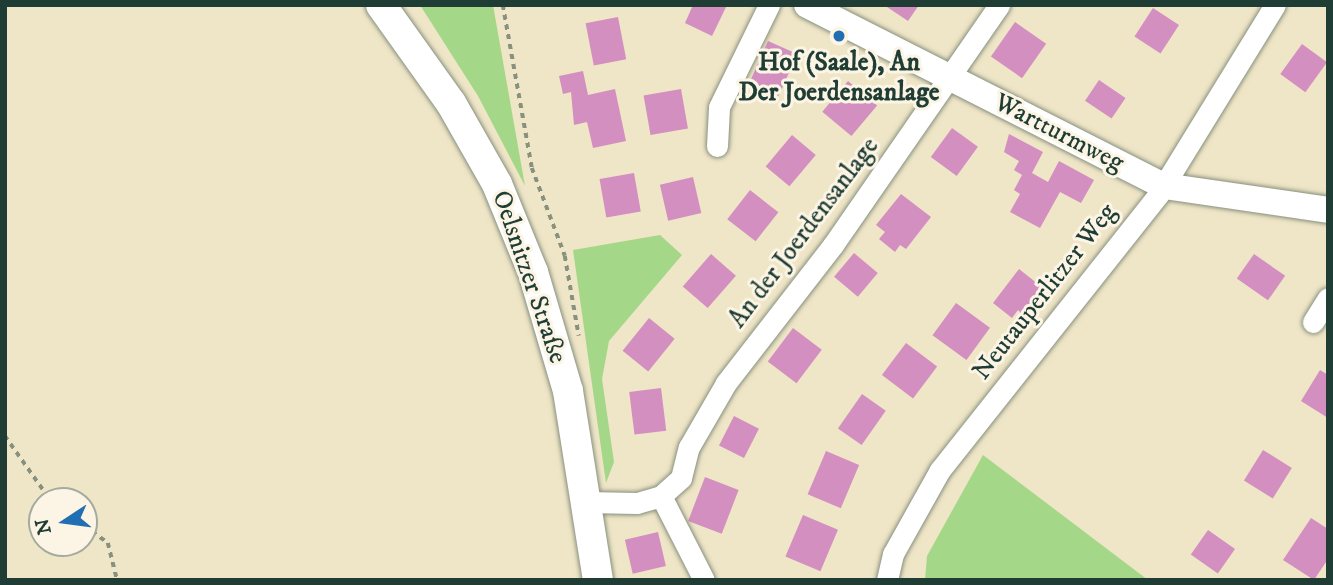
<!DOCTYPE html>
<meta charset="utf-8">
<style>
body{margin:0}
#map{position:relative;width:1333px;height:585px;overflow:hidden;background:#efe5c7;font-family:"IM FELL DW Pica",serif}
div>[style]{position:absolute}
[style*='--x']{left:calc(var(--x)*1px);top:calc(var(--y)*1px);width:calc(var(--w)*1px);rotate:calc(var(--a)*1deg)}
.green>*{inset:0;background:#a4d888}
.building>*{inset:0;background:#d38fbf;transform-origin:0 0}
.path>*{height:3.5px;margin-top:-1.75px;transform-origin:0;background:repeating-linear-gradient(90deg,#87917e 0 5px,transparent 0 10px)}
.roads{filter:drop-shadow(0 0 2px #87917e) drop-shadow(0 0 2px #87917e)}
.minor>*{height:21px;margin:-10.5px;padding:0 10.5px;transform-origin:10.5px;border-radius:10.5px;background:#fff}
.tertiary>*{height:26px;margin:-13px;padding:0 13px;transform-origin:13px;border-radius:13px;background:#fff}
.secondary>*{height:30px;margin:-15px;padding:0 15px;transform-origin:15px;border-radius:15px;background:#fff}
.dots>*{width:19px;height:19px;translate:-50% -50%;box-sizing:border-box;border:4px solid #fcf5e5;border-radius:50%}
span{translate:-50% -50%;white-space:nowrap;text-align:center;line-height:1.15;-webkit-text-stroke:6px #fcf5e5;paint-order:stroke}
.poi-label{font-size:26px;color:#1f3d34;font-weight:700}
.street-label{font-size:26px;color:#1f3d34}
.frame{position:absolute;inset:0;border:7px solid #1f3d34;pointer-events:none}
.north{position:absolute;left:28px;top:487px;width:70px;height:70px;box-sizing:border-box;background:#fcf5e5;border:2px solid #a4ab9e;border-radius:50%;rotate:257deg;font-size:19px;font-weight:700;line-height:28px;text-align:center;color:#1f3d34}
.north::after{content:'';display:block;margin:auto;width:24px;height:32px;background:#1f6fb2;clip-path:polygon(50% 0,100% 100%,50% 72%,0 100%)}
</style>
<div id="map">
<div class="green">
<div style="clip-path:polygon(420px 5px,493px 5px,525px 186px,478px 96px)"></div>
<div style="clip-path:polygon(660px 235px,682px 255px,609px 341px,602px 379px,614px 462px,606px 483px,573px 250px)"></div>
<div style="clip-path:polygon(983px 455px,1148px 580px,925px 580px,927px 556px)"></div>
</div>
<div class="building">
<div style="clip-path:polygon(693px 5px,727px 5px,712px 36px,685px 23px)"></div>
<div style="clip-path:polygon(884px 5px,919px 5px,908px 21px)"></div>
<div style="left:1153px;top:8px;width:31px;height:34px;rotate:33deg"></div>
<div style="left:618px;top:17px;width:43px;height:33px;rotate:79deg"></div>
<div style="left:1015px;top:22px;width:38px;height:42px;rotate:35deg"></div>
<div style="left:768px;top:41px;width:32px;height:46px;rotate:24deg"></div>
<div style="left:1302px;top:44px;width:31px;height:37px;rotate:36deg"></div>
<div style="clip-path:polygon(583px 71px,588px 95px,615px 89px,626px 141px,593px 148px,587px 122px,574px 125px,571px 92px,563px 94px,559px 76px)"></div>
<div style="left:1099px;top:80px;width:32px;height:25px;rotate:34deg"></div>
<div style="left:848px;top:81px;width:38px;height:40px;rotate:40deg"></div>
<div style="left:681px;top:89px;width:40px;height:38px;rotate:80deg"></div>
<div style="left:952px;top:128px;width:32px;height:36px;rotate:36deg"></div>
<div style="clip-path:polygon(1009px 134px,1043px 152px,1032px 173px,1048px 182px,1059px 161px,1094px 180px,1081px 203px,1060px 192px,1040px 228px,1010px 212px,1020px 194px,1014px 190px,1022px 175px,1014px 170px,1019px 161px,1004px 152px)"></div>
<div style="left:792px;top:135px;width:31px;height:41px;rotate:40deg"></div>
<div style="left:634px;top:173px;width:39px;height:35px;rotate:80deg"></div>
<div style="left:693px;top:177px;width:37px;height:34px;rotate:77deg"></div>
<div style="left:750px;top:190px;width:36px;height:37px;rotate:38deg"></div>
<div style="clip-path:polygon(901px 194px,931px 217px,906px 249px,900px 245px,895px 252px,879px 239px,885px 232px,876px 225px)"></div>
<div style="left:854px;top:253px;width:31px;height:31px;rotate:40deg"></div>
<div style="left:711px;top:254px;width:33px;height:43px;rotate:41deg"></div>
<div style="left:1254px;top:254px;width:38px;height:30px;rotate:35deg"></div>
<div style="clip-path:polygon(1019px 269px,1043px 288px,1022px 314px,1018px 310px,1012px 318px,993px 303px)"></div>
<div style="left:956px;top:303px;width:42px;height:40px;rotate:36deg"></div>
<div style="left:649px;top:318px;width:33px;height:42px;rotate:39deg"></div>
<div style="left:793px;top:328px;width:36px;height:42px;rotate:37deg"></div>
<div style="left:906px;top:343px;width:39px;height:40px;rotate:37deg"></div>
<div style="clip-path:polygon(1320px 370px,1328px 375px,1328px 418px,1301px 401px)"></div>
<div style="left:661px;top:388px;width:43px;height:32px;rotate:83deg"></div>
<div style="left:862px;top:394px;width:29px;height:42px;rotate:35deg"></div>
<div style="left:734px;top:416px;width:28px;height:33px;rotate:27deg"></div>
<div style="left:1263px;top:450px;width:34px;height:36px;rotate:32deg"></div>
<div style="left:826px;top:451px;width:36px;height:47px;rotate:23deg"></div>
<div style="left:705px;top:477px;width:36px;height:47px;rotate:21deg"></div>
<div style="left:803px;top:515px;width:38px;height:45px;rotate:23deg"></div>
<div style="clip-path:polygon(1311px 518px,1328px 529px,1328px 559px,1314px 580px,1283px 560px)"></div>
<div style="left:1208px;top:530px;width:33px;height:30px;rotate:35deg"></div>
<div style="left:658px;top:532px;width:35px;height:34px;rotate:77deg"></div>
</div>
<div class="path">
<div style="--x:503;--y:5;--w:166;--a:79.9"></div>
<div style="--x:532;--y:168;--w:94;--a:69.4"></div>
<div style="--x:565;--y:256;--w:81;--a:80.1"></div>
<div style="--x:5;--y:436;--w:80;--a:54.7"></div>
<div style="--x:84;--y:526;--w:29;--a:35"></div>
<div style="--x:108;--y:543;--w:38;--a:76"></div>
</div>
<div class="roads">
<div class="minor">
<div style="--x:717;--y:146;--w:39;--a:-87"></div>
<div style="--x:719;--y:107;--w:114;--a:-63.9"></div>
<div style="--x:1313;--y:322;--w:28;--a:-58"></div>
<div style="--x:661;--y:496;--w:94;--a:62.9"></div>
<div style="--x:585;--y:502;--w:52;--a:1.1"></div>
<div style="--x:637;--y:503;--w:25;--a:-16"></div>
<div style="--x:661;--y:496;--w:27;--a:-42"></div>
<div style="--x:681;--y:478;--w:32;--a:-76"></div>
<div style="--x:689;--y:447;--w:74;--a:-60"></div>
<div style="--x:726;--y:383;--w:175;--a:-52.2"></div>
<div style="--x:833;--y:245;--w:292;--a:-55.3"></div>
<div style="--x:887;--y:580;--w:27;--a:-77"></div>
<div style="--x:893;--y:554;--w:96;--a:-60.8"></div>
<div style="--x:940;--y:470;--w:351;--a:-51.6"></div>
<div style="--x:1158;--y:195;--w:223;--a:-58.4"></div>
</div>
<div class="tertiary">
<div style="--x:807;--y:5;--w:400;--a:26.9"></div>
<div style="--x:1164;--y:186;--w:166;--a:8.3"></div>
</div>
<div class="secondary">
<div style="--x:381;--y:5;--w:120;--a:54.5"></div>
<div style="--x:451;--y:103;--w:93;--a:60.4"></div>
<div style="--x:497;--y:184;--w:95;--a:67.8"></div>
<div style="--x:533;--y:272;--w:124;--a:73.6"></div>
<div style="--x:568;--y:391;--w:191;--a:81"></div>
</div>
</div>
<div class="dots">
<div style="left:839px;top:36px;background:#1f6fb2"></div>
</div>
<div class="poi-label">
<span style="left:839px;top:78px">Hof (Saale), An<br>Der Joerdensanlage</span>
</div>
<div class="street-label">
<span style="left:1059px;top:133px;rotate:27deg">Wartturmweg</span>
<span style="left:804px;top:233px;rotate:-53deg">An der Joerdensanlage</span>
<span style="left:529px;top:277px;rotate:71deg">Oelsnitzer Straße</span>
<span style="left:1045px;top:292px;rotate:-52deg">Neutauperlitzer Weg</span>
</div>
<div class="frame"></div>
<div class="north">N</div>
</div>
